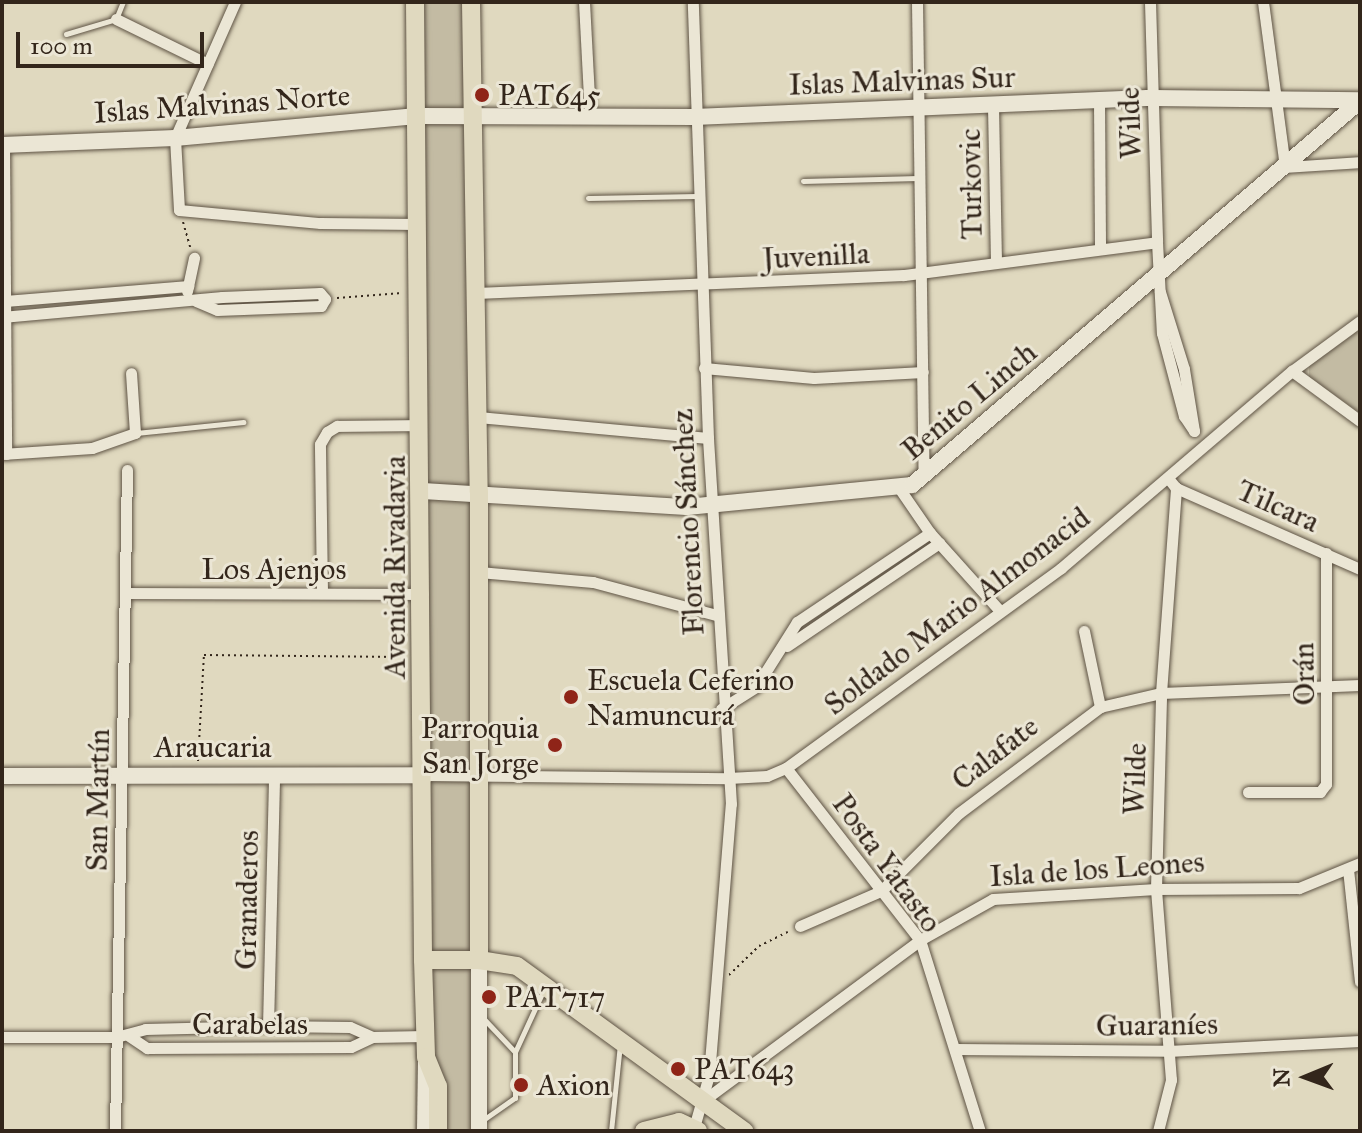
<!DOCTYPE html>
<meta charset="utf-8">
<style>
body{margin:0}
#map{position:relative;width:1362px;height:1133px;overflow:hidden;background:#e0d9bf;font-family:"IM FELL Great Primer",serif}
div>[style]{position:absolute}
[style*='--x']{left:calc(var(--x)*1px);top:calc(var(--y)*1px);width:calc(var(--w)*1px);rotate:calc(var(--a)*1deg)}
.green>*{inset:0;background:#c3bba3;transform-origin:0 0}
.path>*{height:2px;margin-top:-1px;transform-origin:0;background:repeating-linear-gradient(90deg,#33261b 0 2px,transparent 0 6px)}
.roads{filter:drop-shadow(0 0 2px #5e5344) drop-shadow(0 0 2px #5e5344)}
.lane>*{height:5px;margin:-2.5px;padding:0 2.5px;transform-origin:2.5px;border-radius:2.5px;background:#ebe6d5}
.street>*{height:11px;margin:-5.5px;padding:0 5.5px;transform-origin:5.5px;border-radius:5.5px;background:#ebe6d5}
.secondary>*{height:16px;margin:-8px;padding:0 8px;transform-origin:8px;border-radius:8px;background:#ebe6d5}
.primary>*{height:18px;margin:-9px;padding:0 9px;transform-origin:9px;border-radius:9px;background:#e0d9bf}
.dots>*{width:22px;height:22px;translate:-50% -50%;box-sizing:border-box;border:4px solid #ebe6d5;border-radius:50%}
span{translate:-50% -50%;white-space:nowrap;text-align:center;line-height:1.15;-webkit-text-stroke:6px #ebe6d5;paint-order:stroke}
.street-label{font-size:30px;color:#33261b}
.poi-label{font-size:30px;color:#33261b}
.left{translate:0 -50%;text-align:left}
.right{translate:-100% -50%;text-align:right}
.frame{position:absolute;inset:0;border:4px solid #33261b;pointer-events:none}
.north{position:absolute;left:1266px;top:1037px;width:80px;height:80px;-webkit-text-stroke:6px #ebe6d5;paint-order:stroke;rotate:269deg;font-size:22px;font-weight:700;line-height:32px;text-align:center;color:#33261b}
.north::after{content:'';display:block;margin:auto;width:28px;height:36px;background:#33261b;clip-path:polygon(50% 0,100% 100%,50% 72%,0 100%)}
.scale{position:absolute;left:16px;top:32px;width:188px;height:36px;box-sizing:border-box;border:4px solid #33261b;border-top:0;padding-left:10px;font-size:24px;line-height:28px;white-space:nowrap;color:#33261b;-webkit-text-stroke:6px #ebe6d5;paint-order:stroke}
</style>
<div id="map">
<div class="green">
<div style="left:415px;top:2px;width:56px;height:1129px"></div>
<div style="clip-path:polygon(1356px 332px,1360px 333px,1360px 413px,1309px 377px,1309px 366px)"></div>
</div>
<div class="path">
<div style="--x:183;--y:222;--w:26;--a:74"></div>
<div style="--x:337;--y:298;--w:65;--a:-4.4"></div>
<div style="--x:198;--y:761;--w:106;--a:-86.8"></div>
<div style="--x:204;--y:655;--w:199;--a:0.6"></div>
<div style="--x:729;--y:975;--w:42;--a:-44"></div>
<div style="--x:759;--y:946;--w:32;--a:-26"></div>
</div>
<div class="roads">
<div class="lane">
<div style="--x:66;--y:34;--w:52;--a:-16.7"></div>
<div style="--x:116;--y:19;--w:18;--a:-68"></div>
<div style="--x:803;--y:181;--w:115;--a:-1.5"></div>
<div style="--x:588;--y:198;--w:109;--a:-1.1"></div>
<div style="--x:136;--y:433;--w:108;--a:-5.9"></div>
<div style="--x:515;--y:1052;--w:67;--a:-65.3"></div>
<div style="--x:483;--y:1120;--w:39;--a:-35"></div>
<div style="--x:515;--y:1098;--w:46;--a:-90"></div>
<div style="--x:515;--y:1052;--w:45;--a:-133.2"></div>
<div style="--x:611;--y:1131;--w:87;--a:-84.1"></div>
</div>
<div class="street">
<div style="--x:235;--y:2;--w:149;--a:113.8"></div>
<div style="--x:175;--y:138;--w:72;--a:86.8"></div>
<div style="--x:179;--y:210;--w:142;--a:5.3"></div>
<div style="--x:320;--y:223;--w:98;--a:0.6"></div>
<div style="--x:584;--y:2;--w:116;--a:87"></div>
<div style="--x:917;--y:2;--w:474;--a:89.2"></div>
<div style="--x:1150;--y:2;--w:240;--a:88.3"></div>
<div style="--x:1157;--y:242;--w:91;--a:86.9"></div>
<div style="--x:1162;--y:333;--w:86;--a:75.2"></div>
<div style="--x:1184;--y:416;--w:18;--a:56"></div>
<div style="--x:1194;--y:431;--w:63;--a:-99.2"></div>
<div style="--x:1184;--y:369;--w:81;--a:-107.3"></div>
<div style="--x:1263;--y:2;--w:166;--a:82.4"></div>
<div style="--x:1285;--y:167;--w:75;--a:-3.8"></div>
<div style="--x:116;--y:19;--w:102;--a:26.1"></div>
<div style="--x:1099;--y:100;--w:149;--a:89.6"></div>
<div style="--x:993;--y:106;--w:155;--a:88.9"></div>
<div style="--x:4;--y:145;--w:309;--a:89.6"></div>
<div style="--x:187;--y:291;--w:34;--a:-78"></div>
<div style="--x:476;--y:293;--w:428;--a:-2.4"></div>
<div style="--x:904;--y:275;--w:255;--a:-7.4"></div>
<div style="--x:5;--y:301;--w:184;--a:-4.7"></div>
<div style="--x:2;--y:317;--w:221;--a:-5.2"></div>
<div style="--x:222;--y:297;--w:98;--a:-2.3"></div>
<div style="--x:320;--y:293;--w:8;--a:50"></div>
<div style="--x:325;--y:299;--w:8;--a:120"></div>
<div style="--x:321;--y:306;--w:104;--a:177.8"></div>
<div style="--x:217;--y:310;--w:23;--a:-157"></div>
<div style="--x:704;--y:368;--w:110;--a:5.2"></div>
<div style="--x:814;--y:378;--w:109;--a:-3.2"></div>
<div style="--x:1292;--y:371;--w:84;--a:36.3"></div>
<div style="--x:478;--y:417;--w:231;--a:5.2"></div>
<div style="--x:2;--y:454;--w:90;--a:-3.8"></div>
<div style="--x:92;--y:448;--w:46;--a:-19.2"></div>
<div style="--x:135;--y:433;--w:60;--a:-93.8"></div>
<div style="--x:899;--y:488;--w:55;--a:55.4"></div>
<div style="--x:930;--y:533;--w:105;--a:48.1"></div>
<div style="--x:1176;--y:488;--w:201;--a:23.8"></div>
<div style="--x:479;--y:572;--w:114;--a:5"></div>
<div style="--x:593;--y:582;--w:127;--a:15"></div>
<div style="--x:322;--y:592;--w:148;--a:-90.8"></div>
<div style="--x:320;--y:444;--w:14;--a:-60"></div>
<div style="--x:327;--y:432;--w:12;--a:-31"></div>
<div style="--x:337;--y:426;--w:84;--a:-0.7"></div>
<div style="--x:125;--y:593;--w:298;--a:0.2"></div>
<div style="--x:1084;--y:631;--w:78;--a:78.1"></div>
<div style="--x:787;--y:646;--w:184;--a:-34.1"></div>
<div style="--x:721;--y:709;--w:41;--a:-32.2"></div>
<div style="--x:756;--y:687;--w:77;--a:-57.8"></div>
<div style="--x:797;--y:622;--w:160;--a:-33.8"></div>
<div style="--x:786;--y:768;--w:218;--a:52.1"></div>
<div style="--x:920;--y:940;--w:200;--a:72.6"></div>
<div style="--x:425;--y:775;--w:303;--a:0.6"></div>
<div style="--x:728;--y:778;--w:39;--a:-3"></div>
<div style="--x:767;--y:776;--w:21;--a:-23"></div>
<div style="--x:786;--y:768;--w:340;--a:-36"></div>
<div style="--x:1061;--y:568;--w:304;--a:-40.5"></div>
<div style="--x:1292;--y:371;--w:84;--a:-36.3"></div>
<div style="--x:1248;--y:792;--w:72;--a:0"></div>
<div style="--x:1320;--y:792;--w:10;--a:-53"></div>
<div style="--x:1326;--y:784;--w:231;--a:-90"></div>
<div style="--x:1348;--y:869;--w:113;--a:83.9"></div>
<div style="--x:800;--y:926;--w:88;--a:-23.4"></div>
<div style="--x:881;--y:891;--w:110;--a:-45"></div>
<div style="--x:959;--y:813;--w:176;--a:-36.9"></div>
<div style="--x:1100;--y:707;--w:63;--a:-12.9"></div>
<div style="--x:1161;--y:693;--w:199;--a:-2.3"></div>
<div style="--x:268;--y:1026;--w:251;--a:-88.6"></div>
<div style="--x:129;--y:1036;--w:22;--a:34"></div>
<div style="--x:147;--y:1048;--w:204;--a:-0.3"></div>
<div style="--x:351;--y:1047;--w:23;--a:-25"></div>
<div style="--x:2;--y:1037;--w:114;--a:0"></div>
<div style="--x:116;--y:1037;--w:30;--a:-15"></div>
<div style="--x:145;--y:1029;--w:123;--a:-1.4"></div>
<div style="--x:268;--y:1026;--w:82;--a:0.7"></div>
<div style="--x:350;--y:1027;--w:24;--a:24"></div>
<div style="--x:372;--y:1037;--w:53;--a:-1.1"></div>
<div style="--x:955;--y:1049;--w:213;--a:0.5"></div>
<div style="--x:1168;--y:1051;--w:192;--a:-3"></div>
<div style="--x:704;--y:1100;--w:269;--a:-36.5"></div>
<div style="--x:920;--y:940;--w:84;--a:-29.3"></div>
<div style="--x:993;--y:899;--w:163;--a:-3.5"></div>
<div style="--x:1156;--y:889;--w:143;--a:-0.4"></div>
<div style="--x:1299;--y:888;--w:66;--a:-22.3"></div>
<div style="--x:115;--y:1131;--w:661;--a:-88.96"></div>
<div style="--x:693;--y:1131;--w:58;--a:-74.1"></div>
<div style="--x:709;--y:1075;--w:272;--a:-85.4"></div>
<div style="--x:731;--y:804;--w:367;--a:-93.6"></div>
<div style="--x:708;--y:438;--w:436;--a:-92"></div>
<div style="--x:1158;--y:1131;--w:53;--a:-75.7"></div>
<div style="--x:1171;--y:1080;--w:192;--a:-94.5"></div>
<div style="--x:1156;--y:889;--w:196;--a:-88.5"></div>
<div style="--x:1161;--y:693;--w:206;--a:-85.8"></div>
<div style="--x:1176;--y:488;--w:13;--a:-129"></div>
</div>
<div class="secondary">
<div style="--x:2;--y:145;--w:173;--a:-2.3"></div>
<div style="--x:175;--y:138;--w:243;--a:-5.2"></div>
<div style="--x:417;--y:116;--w:277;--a:0.2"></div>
<div style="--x:694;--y:117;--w:459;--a:-2.4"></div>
<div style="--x:1153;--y:98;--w:207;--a:0.6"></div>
<div style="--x:423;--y:491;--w:264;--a:3.5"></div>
<div style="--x:687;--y:507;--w:226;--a:-5.6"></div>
<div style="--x:912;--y:485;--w:590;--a:-40.6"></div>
<div style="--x:2;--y:776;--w:423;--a:-0.1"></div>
<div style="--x:425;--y:1131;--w:72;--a:-89.2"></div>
<div style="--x:479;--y:1131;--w:171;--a:-90"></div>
</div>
<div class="primary">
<div style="--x:415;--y:2;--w:958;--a:89.52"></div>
<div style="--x:423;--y:960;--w:97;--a:88.2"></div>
<div style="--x:426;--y:1057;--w:31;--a:68"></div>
<div style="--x:438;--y:1086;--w:45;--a:90"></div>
<div style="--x:471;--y:2;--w:490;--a:89.1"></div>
<div style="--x:479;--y:492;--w:468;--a:90"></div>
<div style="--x:423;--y:960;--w:56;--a:0"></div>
<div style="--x:479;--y:960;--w:38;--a:9"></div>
<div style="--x:517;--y:966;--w:281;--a:36"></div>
<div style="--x:644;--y:1131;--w:36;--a:-14"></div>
<div style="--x:679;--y:1122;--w:21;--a:25"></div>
</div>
</div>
<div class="dots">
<div style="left:482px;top:95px;background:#8f2418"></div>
<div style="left:571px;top:697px;background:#8f2418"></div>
<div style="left:555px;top:745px;background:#8f2418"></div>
<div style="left:489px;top:997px;background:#8f2418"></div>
<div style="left:678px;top:1069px;background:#8f2418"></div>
<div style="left:521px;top:1085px;background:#8f2418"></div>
</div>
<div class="street-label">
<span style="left:902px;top:81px;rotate:-2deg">Islas Malvinas Sur</span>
<span style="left:222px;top:104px;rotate:-4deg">Islas Malvinas Norte</span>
<span style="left:1130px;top:123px;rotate:-92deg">Wilde</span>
<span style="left:971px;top:184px;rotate:-91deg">Turkovic</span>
<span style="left:816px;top:256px;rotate:-3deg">Juvenilla</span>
<span style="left:969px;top:401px;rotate:-40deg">Benito Linch</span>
<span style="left:1278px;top:506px;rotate:24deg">Tilcara</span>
<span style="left:688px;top:522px;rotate:-93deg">Florencio Sánchez</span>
<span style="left:395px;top:567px;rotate:-90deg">Avenida Rivadavia</span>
<span style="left:274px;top:569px">Los Ajenjos</span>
<span style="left:957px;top:611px;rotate:-37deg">Soldado Mario Almonacid</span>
<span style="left:1304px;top:674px;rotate:-91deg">Orán</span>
<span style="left:213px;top:747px">Araucaria</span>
<span style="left:995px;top:753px;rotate:-38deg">Calafate</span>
<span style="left:1135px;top:779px;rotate:-88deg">Wilde</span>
<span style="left:98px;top:800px;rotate:-89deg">San Martín</span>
<span style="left:887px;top:863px;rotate:54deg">Posta Yatasto</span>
<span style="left:1097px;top:869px;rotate:-4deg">Isla de los Leones</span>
<span style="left:247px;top:900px;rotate:-89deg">Granaderos</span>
<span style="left:250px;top:1024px">Carabelas</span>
<span style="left:1157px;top:1025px;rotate:-1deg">Guaraníes</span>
</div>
<div class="poi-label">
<span class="left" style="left:498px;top:95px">PAT645</span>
<span class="left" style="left:587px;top:697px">Escuela Ceferino<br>Namuncurá</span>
<span class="right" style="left:539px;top:745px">Parroquia<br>San Jorge</span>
<span class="left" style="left:505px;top:997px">PAT717</span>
<span class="left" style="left:694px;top:1069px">PAT643</span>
<span class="left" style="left:537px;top:1085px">Axion</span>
</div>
<div class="frame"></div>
<div class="north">N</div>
<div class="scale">100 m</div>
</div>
